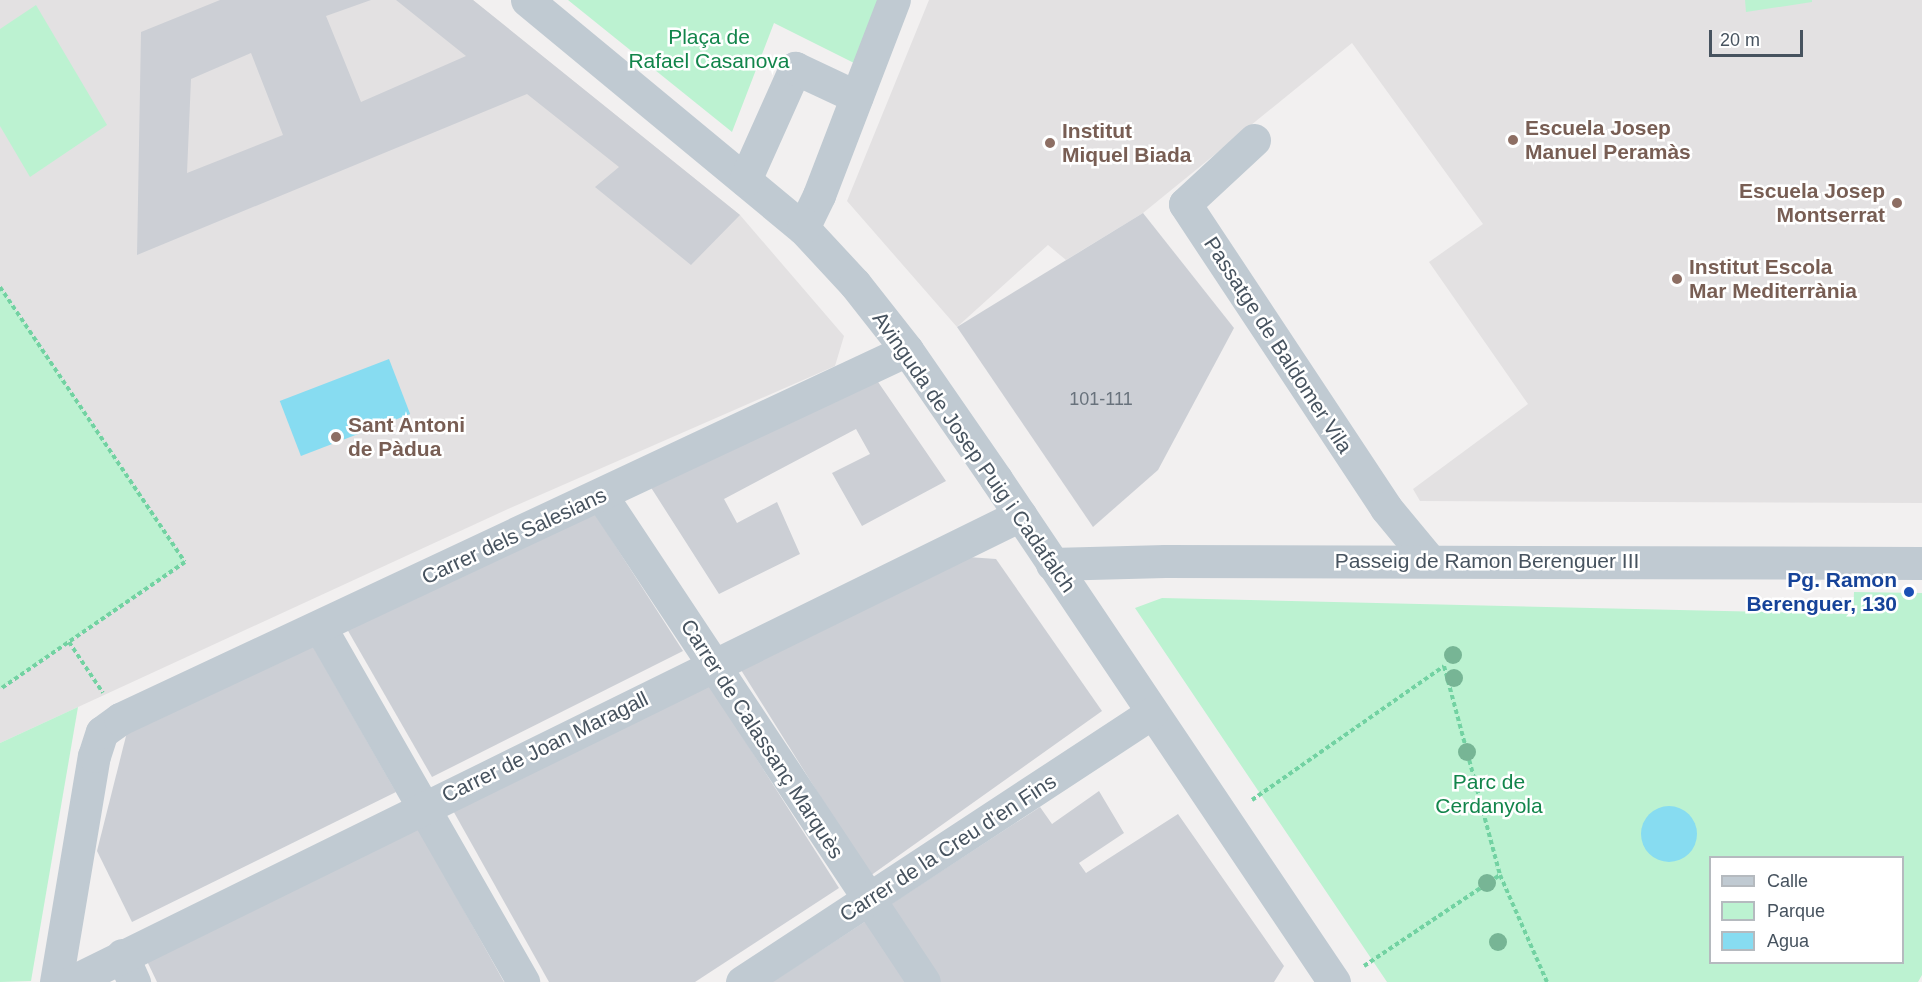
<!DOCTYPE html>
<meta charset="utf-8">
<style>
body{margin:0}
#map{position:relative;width:1922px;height:982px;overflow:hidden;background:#f2f0f0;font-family:Arial,sans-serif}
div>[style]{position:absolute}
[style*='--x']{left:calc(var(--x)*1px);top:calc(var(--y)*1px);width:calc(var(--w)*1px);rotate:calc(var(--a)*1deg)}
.education>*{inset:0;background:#e3e1e2}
.green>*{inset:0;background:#bcf2d1}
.water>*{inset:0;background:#87dcf1;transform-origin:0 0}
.round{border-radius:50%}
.building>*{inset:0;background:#cccfd5}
.path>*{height:4px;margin-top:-2px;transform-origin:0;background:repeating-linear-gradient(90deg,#72d2a2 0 4.5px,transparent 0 7.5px)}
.minor>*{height:33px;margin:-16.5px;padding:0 16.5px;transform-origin:16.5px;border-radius:16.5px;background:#c0cad2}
.trees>*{width:18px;height:18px;margin:-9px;border-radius:50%;background:#77b595}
.dots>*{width:16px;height:16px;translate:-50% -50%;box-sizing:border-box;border:3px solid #fff;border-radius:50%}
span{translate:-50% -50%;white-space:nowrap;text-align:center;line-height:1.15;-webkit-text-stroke:5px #fff;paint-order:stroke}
.number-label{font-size:18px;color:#68727c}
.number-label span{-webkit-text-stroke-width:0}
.park-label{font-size:21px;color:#12854b}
.education-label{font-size:21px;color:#785e54;font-weight:700}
.left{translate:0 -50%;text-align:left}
.right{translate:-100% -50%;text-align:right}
.street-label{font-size:21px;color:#47535f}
.transit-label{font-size:21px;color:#164399;font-weight:700}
.legend{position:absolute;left:1709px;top:856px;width:195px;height:108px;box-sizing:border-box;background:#fff;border:2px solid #b5babf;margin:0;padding:8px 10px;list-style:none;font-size:18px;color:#47535f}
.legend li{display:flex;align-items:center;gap:12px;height:30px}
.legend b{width:30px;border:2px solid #b5babf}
.scale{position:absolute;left:1709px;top:30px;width:94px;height:27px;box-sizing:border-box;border:3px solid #47535f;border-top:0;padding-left:8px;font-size:18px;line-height:21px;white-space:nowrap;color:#47535f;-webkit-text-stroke:4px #fff;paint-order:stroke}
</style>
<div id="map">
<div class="education">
<div style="clip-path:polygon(0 0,473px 0,740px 215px,844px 336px,835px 366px,508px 509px,0 743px)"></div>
<div style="clip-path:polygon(929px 0,1922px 0,1922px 503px,1420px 501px,1413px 489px,1528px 404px,1429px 262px,1483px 224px,1352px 43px,1143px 213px,1066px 260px,1048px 245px,957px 327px,847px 201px)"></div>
</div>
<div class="green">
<div style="clip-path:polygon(568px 0,886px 0,862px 67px,774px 23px,732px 132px)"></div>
<div style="clip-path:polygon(1745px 0,1812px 0,1812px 2px,1746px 12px)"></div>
<div style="clip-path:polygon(36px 5px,107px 125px,30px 177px,0 126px,0 29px)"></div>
<div style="clip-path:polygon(0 287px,185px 562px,0 689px)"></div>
<div style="clip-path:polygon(evenodd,1854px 592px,1922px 593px,1922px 975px,1918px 982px,1387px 982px,1135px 608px,1162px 598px,1853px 614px,1854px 592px,1710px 858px,1902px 858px,1902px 962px,1710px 962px,1710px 858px)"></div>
<div style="clip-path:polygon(78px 707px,31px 981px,0 982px,0 743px)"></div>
</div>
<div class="water">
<div style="left:389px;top:359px;width:59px;height:117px;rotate:69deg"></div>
<div class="round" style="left:1641px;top:806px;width:56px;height:56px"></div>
</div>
<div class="building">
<div style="clip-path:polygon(evenodd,220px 0,371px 0,326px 16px,361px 102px,466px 56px,396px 0,473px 0,740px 215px,691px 265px,595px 187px,619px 167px,527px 94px,137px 255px,141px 32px,220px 0,251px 53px,283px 135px,187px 173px,191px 79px,251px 53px)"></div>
<div style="clip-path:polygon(1143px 213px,1234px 328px,1158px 470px,1093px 527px,957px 327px)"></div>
<div style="clip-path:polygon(876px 379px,946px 481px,862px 526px,832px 473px,870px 454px,856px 429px,724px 499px,737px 523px,777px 502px,800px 554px,719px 594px,650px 486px)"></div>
<div style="clip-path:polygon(595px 514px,683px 651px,432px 777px,347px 629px)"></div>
<div style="clip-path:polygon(968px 557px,996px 559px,1102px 711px,870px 876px,741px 670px)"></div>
<div style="clip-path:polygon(311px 643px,396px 792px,132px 922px,97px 851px,127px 732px)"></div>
<div style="clip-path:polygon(709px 684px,839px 888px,695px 982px,549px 982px,451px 807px)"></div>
<div style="clip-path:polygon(1099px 791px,1124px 833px,1079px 863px,1086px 873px,1178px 814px,1284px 966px,1274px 982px,939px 982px,888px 906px,1040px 807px,1052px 824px)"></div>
<div style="clip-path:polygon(418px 828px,504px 982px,157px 982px,145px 957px)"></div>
<div style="clip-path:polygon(866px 921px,907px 982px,772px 982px)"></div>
</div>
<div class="path">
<div style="--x:0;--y:287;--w:331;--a:56.1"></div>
<div style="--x:185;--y:562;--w:224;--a:145.5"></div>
<div style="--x:69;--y:642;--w:61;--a:56.3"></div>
<div style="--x:1252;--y:800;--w:234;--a:-34.9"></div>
<div style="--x:1444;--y:666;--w:216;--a:75"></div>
<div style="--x:1364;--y:966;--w:164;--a:-33.8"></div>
<div style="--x:1500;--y:875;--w:117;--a:66.3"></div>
</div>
<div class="minor">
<div style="--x:527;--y:0;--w:358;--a:39.6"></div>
<div style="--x:803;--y:228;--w:76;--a:47.1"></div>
<div style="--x:855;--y:284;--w:84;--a:51.8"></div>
<div style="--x:907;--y:350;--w:157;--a:55.4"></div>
<div style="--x:996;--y:479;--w:606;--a:56.1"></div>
<div style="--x:1254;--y:140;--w:94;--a:137.2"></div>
<div style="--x:1185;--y:204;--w:364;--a:56.5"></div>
<div style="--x:1386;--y:508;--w:67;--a:50.4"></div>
<div style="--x:745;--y:180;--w:123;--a:-65.9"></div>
<div style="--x:795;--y:68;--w:68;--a:25.1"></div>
<div style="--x:803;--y:228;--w:37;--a:-64"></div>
<div style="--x:819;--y:195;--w:209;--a:-69"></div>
<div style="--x:601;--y:495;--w:584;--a:56.45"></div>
<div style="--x:1052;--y:564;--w:113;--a:-1.5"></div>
<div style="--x:1165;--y:561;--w:757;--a:0.15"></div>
<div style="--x:320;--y:627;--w:409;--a:60.2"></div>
<div style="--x:122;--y:955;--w:30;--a:66"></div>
<div style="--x:56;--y:982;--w:229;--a:-80.5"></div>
<div style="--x:94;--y:756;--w:25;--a:-72"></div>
<div style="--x:102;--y:732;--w:22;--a:-36"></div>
<div style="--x:120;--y:719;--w:869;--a:-25.12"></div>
<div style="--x:71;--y:982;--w:1058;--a:-26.2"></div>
<div style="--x:742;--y:982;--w:490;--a:-33.3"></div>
</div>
<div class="trees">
<div style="left:1453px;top:655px"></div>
<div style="left:1454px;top:678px"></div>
<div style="left:1467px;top:752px"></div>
<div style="left:1487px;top:883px"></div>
<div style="left:1498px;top:942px"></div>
</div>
<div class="dots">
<div style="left:1513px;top:140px;background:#8d6e63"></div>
<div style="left:1050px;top:143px;background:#8d6e63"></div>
<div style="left:1897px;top:203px;background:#8d6e63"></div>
<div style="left:1677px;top:279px;background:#8d6e63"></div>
<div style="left:336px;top:437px;background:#8d6e63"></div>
<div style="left:1909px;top:592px;background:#1a4fb4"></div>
</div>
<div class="number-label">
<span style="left:1101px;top:399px">101-111</span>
</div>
<div class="park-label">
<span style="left:709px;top:49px">Plaça de<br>Rafael Casanova</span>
<span style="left:1489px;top:794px">Parc de<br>Cerdanyola</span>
</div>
<div class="education-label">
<span class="left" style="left:1525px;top:140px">Escuela Josep<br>Manuel Peramàs</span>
<span class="left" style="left:1062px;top:143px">Institut<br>Miquel Biada</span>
<span class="right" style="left:1885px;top:203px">Escuela Josep<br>Montserrat</span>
<span class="left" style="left:1689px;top:279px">Institut Escola<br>Mar Mediterrània</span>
<span class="left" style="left:348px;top:437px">Sant Antoni<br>de Pàdua</span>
</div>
<div class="street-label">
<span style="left:1278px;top:345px;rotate:57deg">Passatge de Baldomer Vila</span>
<span style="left:974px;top:452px;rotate:55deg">Avinguda de Josep Puig i Cadafalch</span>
<span style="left:514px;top:536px;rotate:-25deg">Carrer dels Salesians</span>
<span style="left:1487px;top:561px">Passeig de Ramon Berenguer III</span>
<span style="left:762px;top:739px;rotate:57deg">Carrer de Calassanç Marquès</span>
<span style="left:545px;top:747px;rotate:-26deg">Carrer de Joan Maragall</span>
<span style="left:948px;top:848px;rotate:-33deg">Carrer de la Creu d'en Fins</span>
</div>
<div class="transit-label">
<span class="right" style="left:1897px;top:592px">Pg. Ramon<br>Berenguer, 130</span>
</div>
<ul class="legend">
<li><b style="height:8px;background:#c0cad2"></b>Calle</li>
<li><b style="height:16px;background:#bcf2d1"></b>Parque</li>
<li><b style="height:16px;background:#87dcf1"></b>Agua</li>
</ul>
<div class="scale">20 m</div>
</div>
